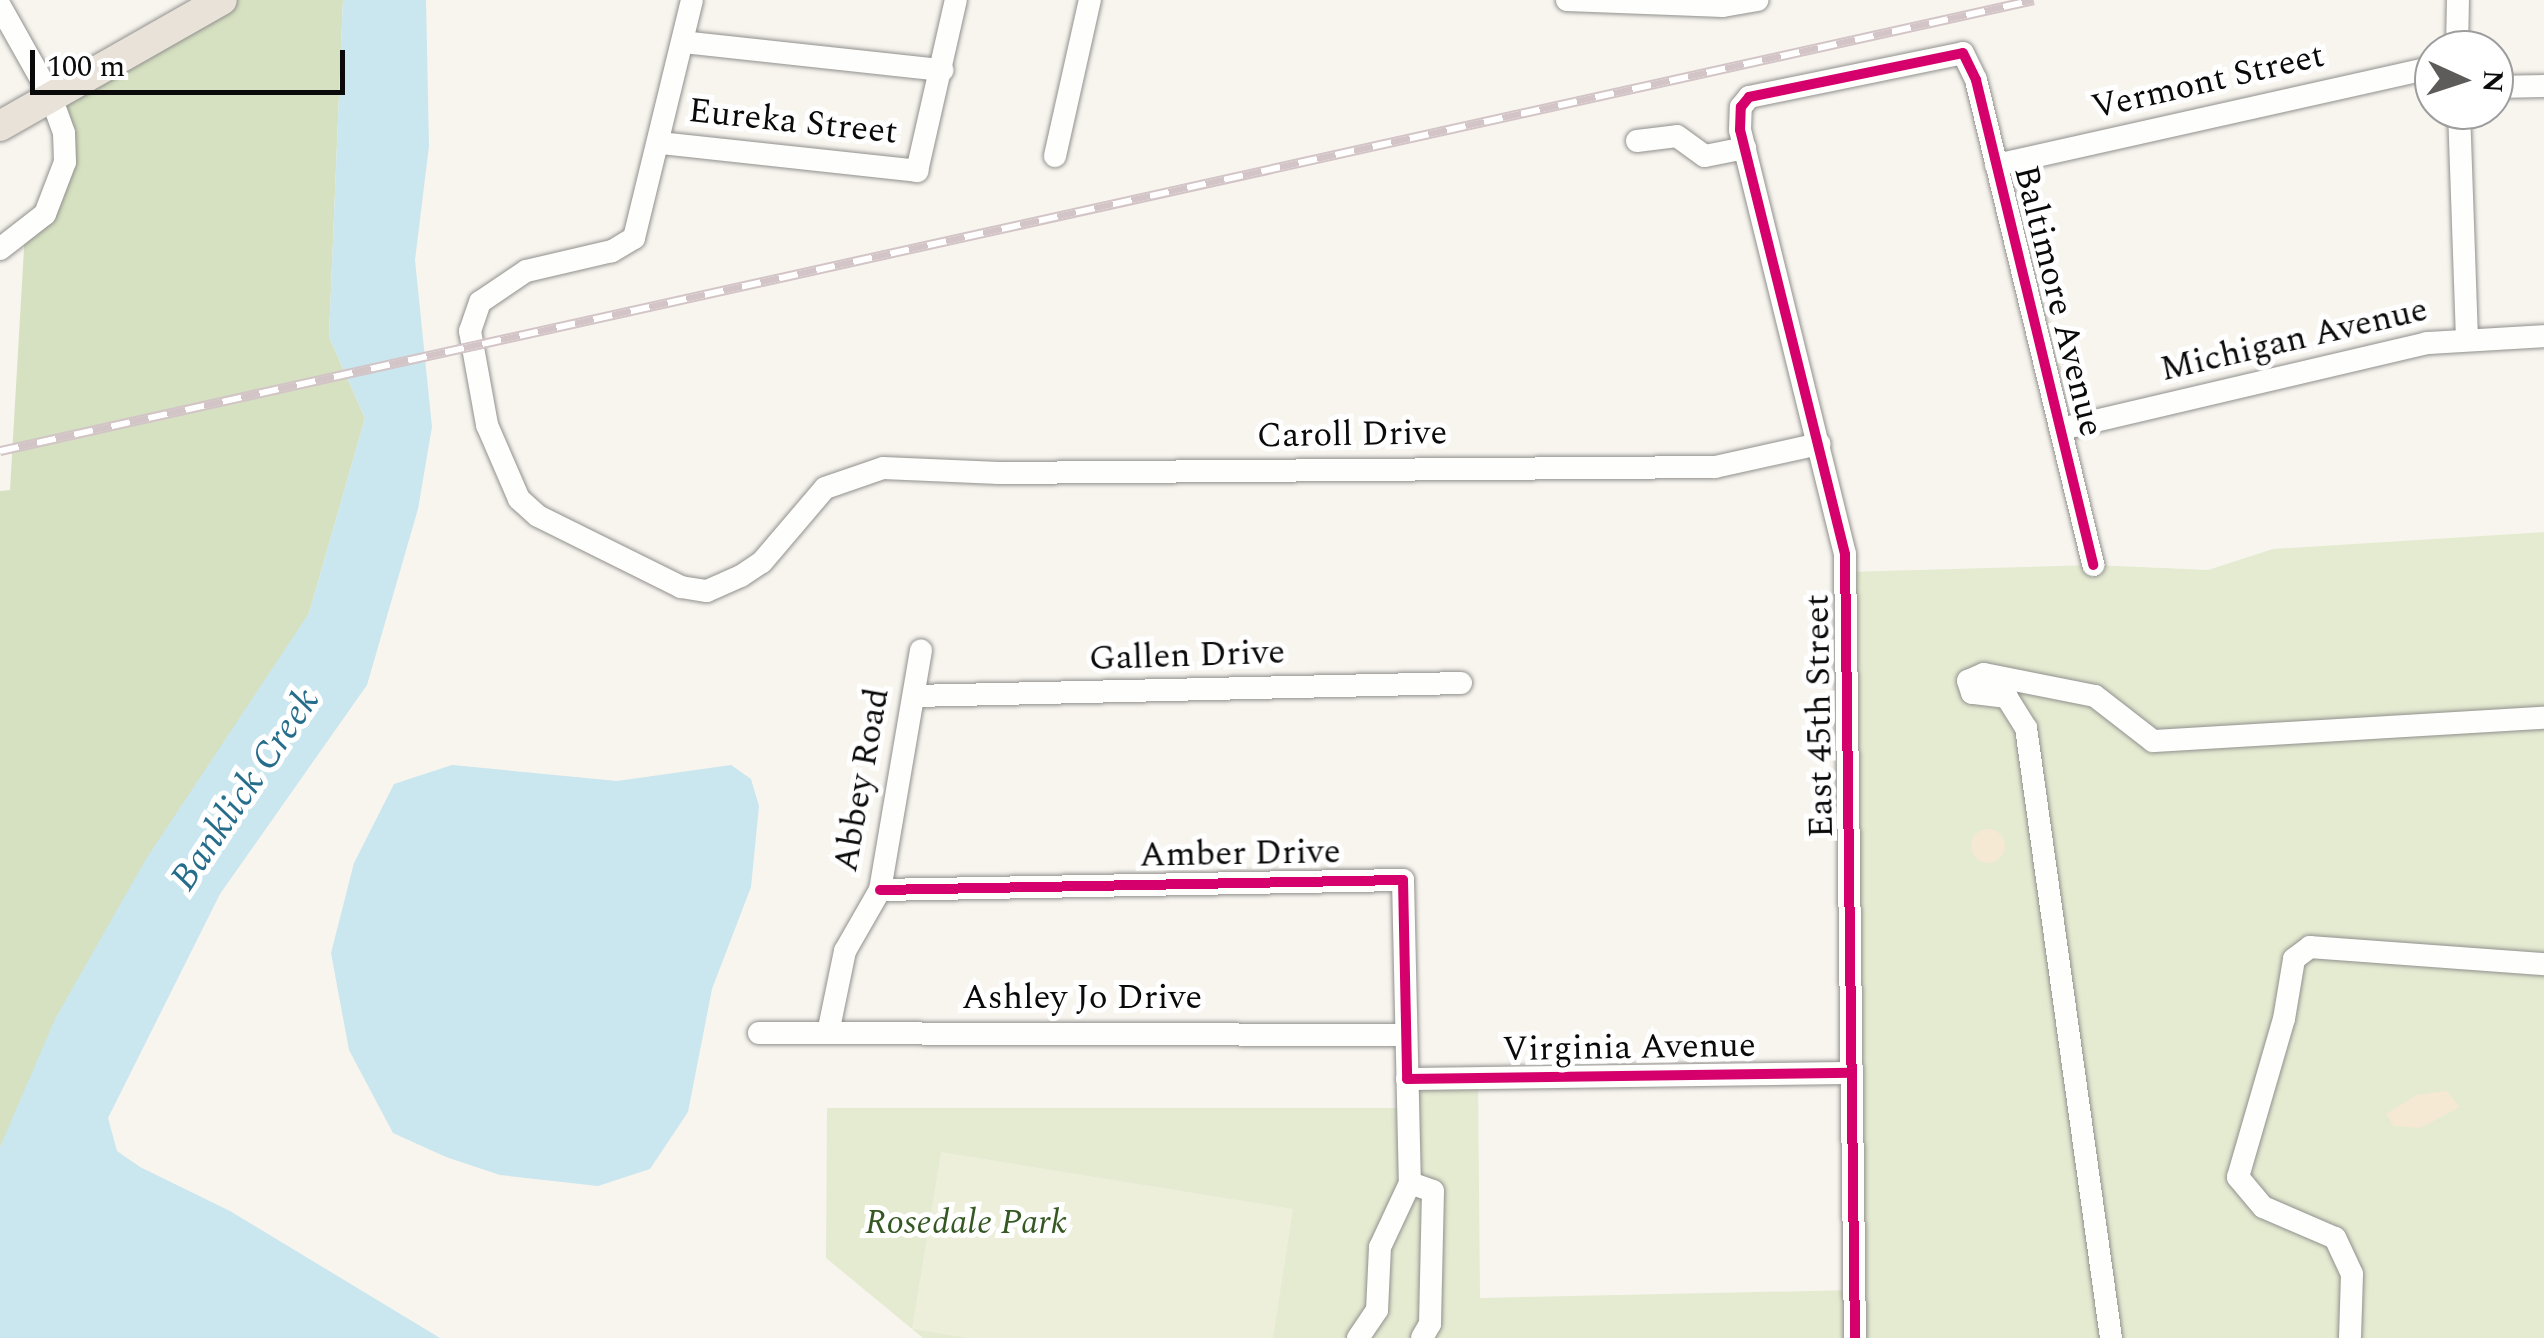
<!DOCTYPE html>
<style>
body{margin:0}
#map{position:relative;width:2544px;height:1338px;overflow:hidden;background:#f8f5ef;font-family:Spectral,serif}
div>[style]{position:absolute}
[style*='--x']{left:calc(var(--x)*1px);top:calc(var(--y)*1px);width:calc(var(--w)*1px);rotate:calc(var(--a)*1deg)}
.green>*{inset:0;background:#e4ebd1}
.forest>*{inset:0;background:#d6e1c1}
.sand>*{inset:0;background:#f5e9d4}
.round{border-radius:50%}
.pitch>*{inset:0;background:#edefdb}
.water>*{inset:0;background:#cae6ee}
.roads{filter:drop-shadow(0 0 2px #91908d) drop-shadow(0 0 2px #91908d)}
.minor>*{height:22px;margin:-11px;padding:0 11px;transform-origin:11px;border-radius:11px;background:#fefefd}
.major>*{height:30px;margin:-15px;padding:0 15px;transform-origin:15px;border-radius:15px;background:#e9e2d9}
.rail>*{height:10px;margin-top:-5px;transform-origin:0;background:repeating-linear-gradient(90deg,#fff 0 19px,#d3c5c7 0 38px);box-sizing:border-box;border-block:2px solid #d3c5c7}
.cycleway>*{height:10px;margin:-5px;padding:0 5px;transform-origin:5px;border-radius:5px;background:#d6006c}
span{translate:-50% -50%;white-space:nowrap;text-align:center;line-height:1.15;-webkit-text-stroke:10px #fff;paint-order:stroke}
.street-label{font-size:35px;color:#0a0a0a}
.park-label{font-size:35px;color:#365924;font-style:italic}
.water-label{font-size:38px;color:#256d8b;font-style:italic}
.north{position:absolute;left:2414px;top:30px;width:100px;height:100px;box-sizing:border-box;background:#fff;border:2px solid #9d9d9d;border-radius:50%;rotate:93deg;font-size:28px;font-weight:700;line-height:40px;text-align:center;color:#0a0a0a}
.north::after{content:'';display:block;margin:auto;width:35px;height:45px;background:#5d5c5a;clip-path:polygon(50% 0,100% 100%,50% 72%,0 100%)}
.scale{position:absolute;left:30px;top:50px;width:315px;height:45px;box-sizing:border-box;border:5px solid #0a0a0a;border-top:0;padding-left:12px;font-size:30px;line-height:35px;white-space:nowrap;color:#0a0a0a;-webkit-text-stroke:8px #fff;paint-order:stroke}
</style>
<div id="map">
<div class="green">
<div style="clip-path:polygon(2544px 532px,2544px 1338px,923px 1338px,826px 1258px,827px 1108px,1407px 1108px,1407px 1079px,1478px 1077px,1480px 1298px,1854px 1290px,1846px 572px,2093px 565px,2208px 570px,2273px 549px)"></div>
</div>
<div class="forest">
<div style="clip-path:polygon(222px 0,343px 0,329px 337px,365px 418px,309px 613px,0 1147px,0 491px,10px 490px,25px 231px,56px 198px,51px 97px)"></div>
</div>
<div class="sand">
<div class="round" style="left:1971px;top:829px;width:34px;height:34px"></div>
<div style="clip-path:polygon(2446px 1091px,2460px 1107px,2420px 1128px,2394px 1126px,2386px 1114px,2417px 1095px)"></div>
</div>
<div class="pitch">
<div style="clip-path:polygon(941px 1152px,1293px 1209px,1273px 1338px,968px 1338px,912px 1329px)"></div>
</div>
<div class="water">
<div style="clip-path:polygon(343px 0,426px 0,429px 146px,415px 260px,432px 427px,418px 509px,367px 685px,220px 894px,108px 1118px,117px 1151px,140px 1167px,230px 1211px,440px 1338px,0 1338px,0 1147px,55px 1019px,146px 859px,309px 613px,365px 418px,329px 337px)"></div>
<div style="clip-path:polygon(452px 765px,617px 781px,731px 765px,751px 779px,759px 806px,751px 887px,712px 989px,688px 1112px,650px 1169px,598px 1186px,500px 1175px,446px 1157px,393px 1133px,349px 1050px,331px 953px,354px 863px,394px 784px)"></div>
</div>
<div class="roads">
<div class="minor">
<div style="--x:692;--y:0;--w:245;--a:103.7"></div>
<div style="--x:634;--y:238;--w:26;--a:149"></div>
<div style="--x:612;--y:251;--w:88;--a:166.9"></div>
<div style="--x:526;--y:271;--w:55;--a:146"></div>
<div style="--x:480;--y:302;--w:31;--a:109"></div>
<div style="--x:470;--y:331;--w:96;--a:79.7"></div>
<div style="--x:487;--y:425;--w:81;--a:66.6"></div>
<div style="--x:519;--y:499;--w:25;--a:42"></div>
<div style="--x:538;--y:516;--w:160;--a:26.4"></div>
<div style="--x:681;--y:587;--w:26;--a:9"></div>
<div style="--x:707;--y:591;--w:37;--a:-24"></div>
<div style="--x:741;--y:576;--w:25;--a:-34"></div>
<div style="--x:762;--y:562;--w:97;--a:-49.6"></div>
<div style="--x:825;--y:488;--w:61;--a:-19"></div>
<div style="--x:883;--y:468;--w:116;--a:2.5"></div>
<div style="--x:999;--y:473;--w:716;--a:-0.48"></div>
<div style="--x:1715;--y:467;--w:107;--a:-12.5"></div>
<div style="--x:1567;--y:0;--w:156;--a:2.2"></div>
<div style="--x:1723;--y:6;--w:35;--a:-10"></div>
<div style="--x:0;--y:6;--w:104;--a:60.7"></div>
<div style="--x:51;--y:97;--w:38;--a:70"></div>
<div style="--x:64;--y:133;--w:29;--a:88"></div>
<div style="--x:65;--y:162;--w:56;--a:111"></div>
<div style="--x:45;--y:214;--w:57;--a:142.1"></div>
<div style="--x:683;--y:42;--w:261;--a:6.2"></div>
<div style="--x:2457;--y:50;--w:50;--a:-88.9"></div>
<div style="--x:2494;--y:87;--w:50;--a:-1.1"></div>
<div style="--x:2459;--y:110;--w:228;--a:88"></div>
<div style="--x:1637;--y:141;--w:40;--a:-7.1"></div>
<div style="--x:1677;--y:136;--w:34;--a:36"></div>
<div style="--x:1705;--y:156;--w:41;--a:-11.3"></div>
<div style="--x:661;--y:143;--w:258;--a:6.2"></div>
<div style="--x:917;--y:171;--w:175;--a:-77.2"></div>
<div style="--x:1055;--y:156;--w:160;--a:-77.4"></div>
<div style="--x:1996;--y:165;--w:449;--a:-12.6"></div>
<div style="--x:2061;--y:429;--w:376;--a:-13.2"></div>
<div style="--x:2427;--y:343;--w:117;--a:-3.4"></div>
<div style="--x:914;--y:696;--w:547;--a:-1.36"></div>
<div style="--x:880;--y:890;--w:523;--a:-1.1"></div>
<div style="--x:1403;--y:880;--w:303;--a:88.7"></div>
<div style="--x:1410;--y:1183;--w:71;--a:115.1"></div>
<div style="--x:1380;--y:1247;--w:63;--a:92.7"></div>
<div style="--x:1377;--y:1310;--w:34;--a:124"></div>
<div style="--x:759;--y:1033;--w:646;--a:0.18"></div>
<div style="--x:828;--y:1033;--w:84;--a:-78.3"></div>
<div style="--x:845;--y:951;--w:70;--a:-60.2"></div>
<div style="--x:880;--y:890;--w:243;--a:-80.3"></div>
<div style="--x:1407;--y:1079;--w:445;--a:-0.8"></div>
<div style="--x:1410;--y:1183;--w:24;--a:19"></div>
<div style="--x:1433;--y:1191;--w:133;--a:91.3"></div>
<div style="--x:1430;--y:1324;--w:16;--a:120"></div>
<div style="--x:1855;--y:1338;--w:784;--a:-90.73"></div>
<div style="--x:1845;--y:554;--w:437;--a:-103.9"></div>
<div style="--x:1740;--y:130;--w:23;--a:-88"></div>
<div style="--x:1741;--y:107;--w:13;--a:-51"></div>
<div style="--x:1749;--y:97;--w:218;--a:-11.6"></div>
<div style="--x:1963;--y:53;--w:30;--a:64"></div>
<div style="--x:1976;--y:80;--w:499;--a:76.4"></div>
<div style="--x:2111;--y:1338;--w:616;--a:-97.93"></div>
<div style="--x:2026;--y:728;--w:36;--a:-122"></div>
<div style="--x:2007;--y:697;--w:35;--a:-173"></div>
<div style="--x:1972;--y:693;--w:13;--a:-108"></div>
<div style="--x:1968;--y:681;--w:17;--a:-24"></div>
<div style="--x:1984;--y:674;--w:113;--a:11.2"></div>
<div style="--x:2095;--y:696;--w:73;--a:37.8"></div>
<div style="--x:2153;--y:741;--w:392;--a:-3.4"></div>
<div style="--x:2350;--y:1338;--w:64;--a:-88.2"></div>
<div style="--x:2352;--y:1274;--w:40;--a:-115"></div>
<div style="--x:2335;--y:1238;--w:78;--a:-156.7"></div>
<div style="--x:2263;--y:1207;--w:39;--a:-130"></div>
<div style="--x:2238;--y:1177;--w:165;--a:-73.8"></div>
<div style="--x:2284;--y:1019;--w:61;--a:-80.5"></div>
<div style="--x:2294;--y:959;--w:20;--a:-37"></div>
<div style="--x:2310;--y:947;--w:235;--a:4.2"></div>
</div>
<div class="major">
<div style="--x:0;--y:126;--w:255;--a:-29.6"></div>
</div>
</div>
<div class="rail">
<div style="--x:0;--y:451;--w:2083;--a:-12.5"></div>
</div>
<div class="cycleway">
<div style="--x:880;--y:890;--w:523;--a:-1.1"></div>
<div style="--x:1403;--y:880;--w:199;--a:88.8"></div>
<div style="--x:1407;--y:1079;--w:445;--a:-0.8"></div>
<div style="--x:1855;--y:1338;--w:784;--a:-90.73"></div>
<div style="--x:1845;--y:554;--w:437;--a:-103.9"></div>
<div style="--x:1740;--y:130;--w:23;--a:-88"></div>
<div style="--x:1741;--y:107;--w:13;--a:-51"></div>
<div style="--x:1749;--y:97;--w:218;--a:-11.6"></div>
<div style="--x:1963;--y:53;--w:30;--a:64"></div>
<div style="--x:1976;--y:80;--w:499;--a:76.4"></div>
</div>
<div class="street-label">
<span style="left:2208px;top:82px;rotate:-13deg">Vermont Street</span>
<span style="left:793px;top:122px;rotate:6deg">Eureka Street</span>
<span style="left:2058px;top:301px;rotate:76deg">Baltimore Avenue</span>
<span style="left:2294px;top:340px;rotate:-13deg">Michigan Avenue</span>
<span style="left:1352px;top:435px;rotate:-1deg">Caroll Drive</span>
<span style="left:1187px;top:656px;rotate:-2deg">Gallen Drive</span>
<span style="left:1820px;top:716px;rotate:-91deg">East 45th Street</span>
<span style="left:862px;top:780px;rotate:-80deg">Abbey Road</span>
<span style="left:1240px;top:854px;rotate:-1deg">Amber Drive</span>
<span style="left:1082px;top:998px">Ashley Jo Drive</span>
<span style="left:1629px;top:1048px;rotate:-1deg">Virginia Avenue</span>
</div>
<div class="park-label">
<span style="left:966px;top:1223px">Rosedale Park</span>
</div>
<div class="water-label">
<span style="left:246px;top:790px;rotate:-56deg">Banklick Creek</span>
</div>
<div class="north">N</div>
<div class="scale">100 m</div>
</div>
